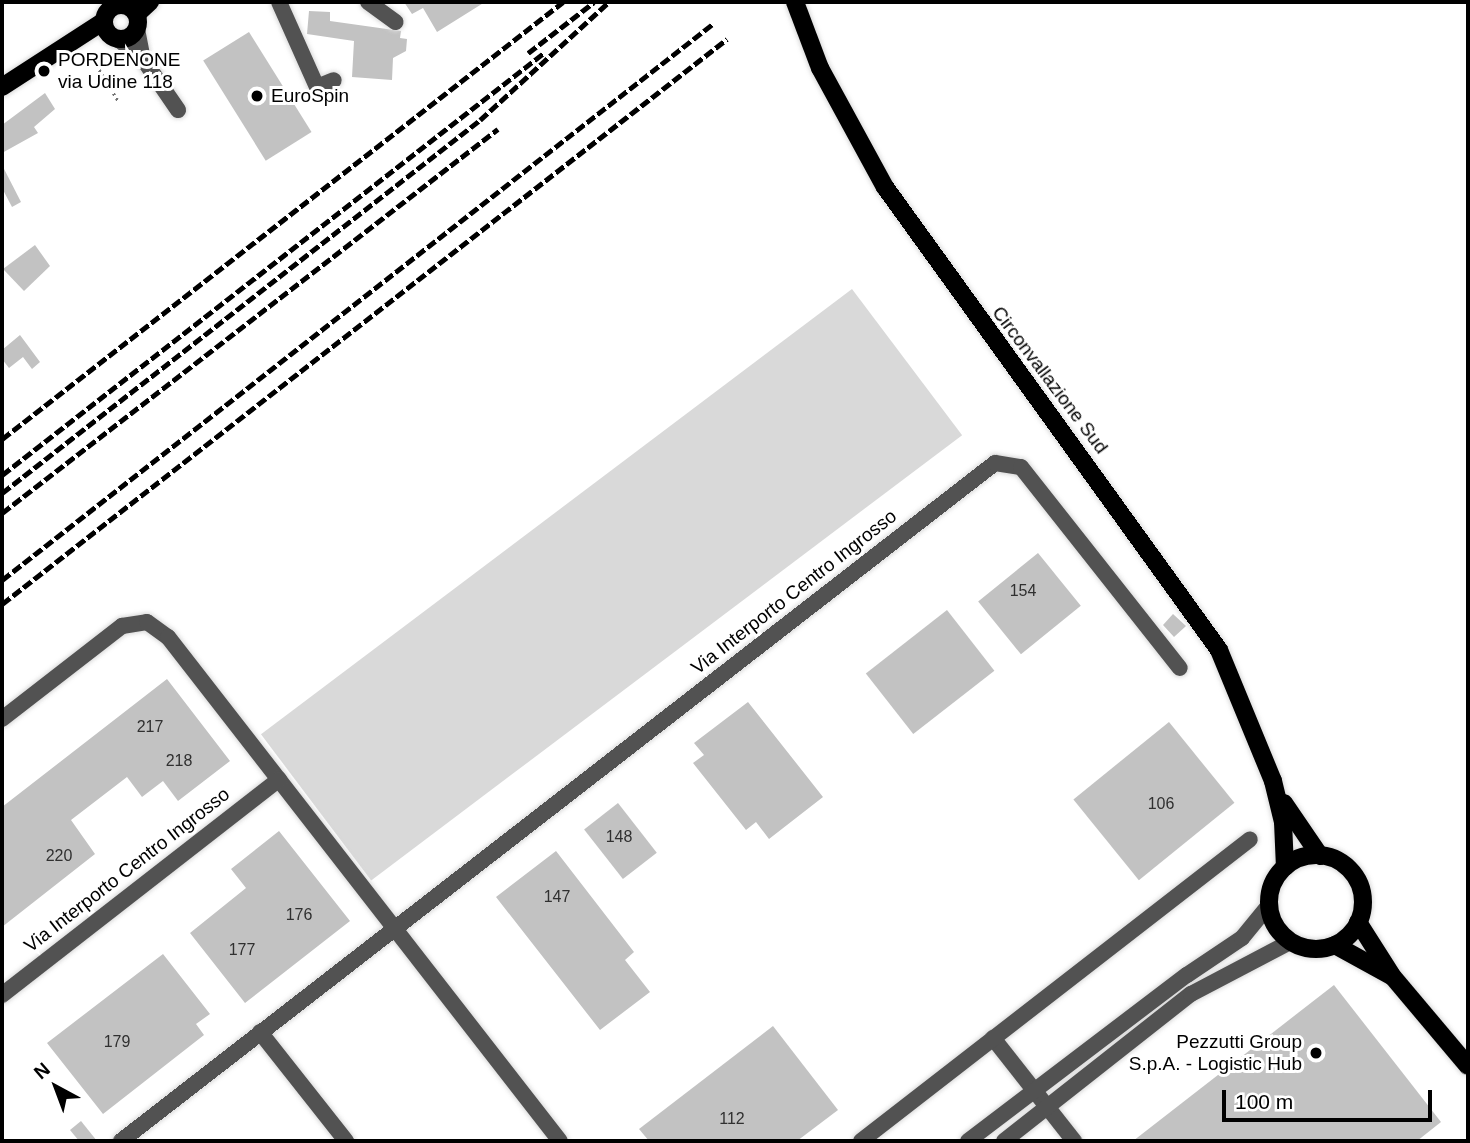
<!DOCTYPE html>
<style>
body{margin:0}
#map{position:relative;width:1470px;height:1143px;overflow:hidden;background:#fff;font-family:Helvetica,sans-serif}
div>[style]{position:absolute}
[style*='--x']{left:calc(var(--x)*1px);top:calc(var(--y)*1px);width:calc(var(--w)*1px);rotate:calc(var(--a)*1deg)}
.green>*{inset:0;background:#d9d9d9;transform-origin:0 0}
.building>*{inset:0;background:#c2c2c2;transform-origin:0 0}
.path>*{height:2.5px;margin-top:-1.25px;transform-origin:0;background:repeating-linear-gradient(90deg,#747474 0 2px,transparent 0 5.5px)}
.roads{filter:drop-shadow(0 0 2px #dbdbdb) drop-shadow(0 0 2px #dbdbdb)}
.minor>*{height:16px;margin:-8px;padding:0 8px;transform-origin:8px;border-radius:8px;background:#525252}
.major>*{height:18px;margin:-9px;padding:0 9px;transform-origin:9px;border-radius:9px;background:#000}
.major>.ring{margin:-9px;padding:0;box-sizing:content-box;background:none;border:18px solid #000;border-radius:50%}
.rail>*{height:4.5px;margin-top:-2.25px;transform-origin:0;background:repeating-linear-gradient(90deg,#000 0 10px,transparent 0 13.5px)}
.dots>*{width:19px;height:19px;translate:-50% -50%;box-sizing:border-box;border:4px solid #fff;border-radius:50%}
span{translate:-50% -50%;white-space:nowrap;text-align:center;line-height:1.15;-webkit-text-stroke:6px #fff;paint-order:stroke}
.number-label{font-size:16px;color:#303030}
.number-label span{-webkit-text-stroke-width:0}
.poi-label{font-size:19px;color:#000}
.left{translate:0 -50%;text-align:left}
.right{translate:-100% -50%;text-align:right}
.street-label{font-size:19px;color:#000}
.frame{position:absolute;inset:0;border:4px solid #000;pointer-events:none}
.north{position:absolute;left:21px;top:1052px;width:70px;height:70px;-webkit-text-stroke:5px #fff;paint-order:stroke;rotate:319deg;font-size:19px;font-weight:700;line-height:28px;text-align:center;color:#000}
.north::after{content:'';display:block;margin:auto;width:24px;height:32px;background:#000;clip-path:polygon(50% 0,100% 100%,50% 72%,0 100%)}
.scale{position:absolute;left:1222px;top:1090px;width:210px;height:32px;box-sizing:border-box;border:4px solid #000;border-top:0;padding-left:9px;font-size:21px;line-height:24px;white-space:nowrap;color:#000;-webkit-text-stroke:5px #fff;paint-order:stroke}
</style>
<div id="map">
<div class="green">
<div style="left:852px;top:289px;width:183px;height:740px;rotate:53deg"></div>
</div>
<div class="building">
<div style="clip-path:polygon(404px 2px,485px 2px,437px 32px,423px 8px,412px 14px)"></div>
<div style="clip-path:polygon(309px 11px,330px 12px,330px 21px,401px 31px,400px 38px,407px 39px,406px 51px,393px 58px,392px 80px,352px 77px,354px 41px,307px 34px)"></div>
<div style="left:249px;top:32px;width:118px;height:54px;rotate:58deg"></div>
<div style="clip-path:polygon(45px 93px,55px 109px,34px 127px,38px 133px,2px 153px,2px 125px)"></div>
<div style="clip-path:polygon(2px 165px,21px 202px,12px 207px,2px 188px)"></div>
<div style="clip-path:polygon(35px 245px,50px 266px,24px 291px,3px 269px)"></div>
<div style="clip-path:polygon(20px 335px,40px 362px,32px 369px,23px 357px,9px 368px,2px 359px,2px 350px)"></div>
<div style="left:1038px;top:553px;width:68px;height:77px;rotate:51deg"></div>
<div style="left:947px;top:610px;width:77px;height:103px;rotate:52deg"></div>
<div style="clip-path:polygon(1173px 614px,1186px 626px,1174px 637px,1163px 625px)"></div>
<div style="clip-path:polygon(167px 679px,230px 761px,178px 801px,163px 781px,142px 797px,127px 777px,71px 820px,95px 854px,2px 927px,2px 807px)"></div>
<div style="clip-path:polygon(748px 702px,823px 797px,769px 839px,756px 822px,746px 830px,693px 763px,704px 755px,694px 743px)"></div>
<div style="left:1169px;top:722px;width:104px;height:123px;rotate:51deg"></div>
<div style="left:618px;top:803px;width:63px;height:43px;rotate:52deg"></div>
<div style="clip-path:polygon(279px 831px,350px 921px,245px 1003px,190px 933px,246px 888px,231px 869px)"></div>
<div style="clip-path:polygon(556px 851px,634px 952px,625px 960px,650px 992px,600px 1030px,496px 897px)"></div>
<div style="clip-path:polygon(163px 954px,210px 1014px,196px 1024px,204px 1035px,103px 1114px,47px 1043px)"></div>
<div style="clip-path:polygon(1334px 985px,1441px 1122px,1417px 1141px,1133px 1141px)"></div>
<div style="clip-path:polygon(773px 1026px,838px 1110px,797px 1141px,649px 1141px,639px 1129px)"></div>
<div style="clip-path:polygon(81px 1121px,97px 1141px,79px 1141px,70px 1130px)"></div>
</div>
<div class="path">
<div style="--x:88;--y:51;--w:60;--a:58.7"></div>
</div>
<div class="roads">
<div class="minor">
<div style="--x:279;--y:2;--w:93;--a:65.9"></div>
<div style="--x:317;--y:87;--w:18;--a:-22"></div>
<div style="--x:368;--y:2;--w:34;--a:36"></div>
<div style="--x:137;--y:29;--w:31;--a:79"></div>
<div style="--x:118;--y:39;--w:32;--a:39"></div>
<div style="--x:143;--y:59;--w:62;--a:55.5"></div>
<div style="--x:2;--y:719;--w:152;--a:-37.8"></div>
<div style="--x:122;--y:626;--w:25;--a:-9"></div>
<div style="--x:147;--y:622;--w:26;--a:36"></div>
<div style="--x:168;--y:637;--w:638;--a:52.13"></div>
<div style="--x:2;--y:995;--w:351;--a:-37.9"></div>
<div style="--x:260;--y:1032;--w:139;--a:51.7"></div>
<div style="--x:993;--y:1038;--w:131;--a:51.8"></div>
<div style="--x:121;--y:1141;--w:1106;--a:-37.8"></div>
<div style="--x:995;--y:463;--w:26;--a:9"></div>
<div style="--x:1021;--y:467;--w:256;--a:51.7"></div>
<div style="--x:861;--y:1141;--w:492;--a:-37.8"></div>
<div style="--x:968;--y:1141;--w:275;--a:-37.2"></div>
<div style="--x:1187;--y:975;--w:66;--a:-33.9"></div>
<div style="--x:1242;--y:938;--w:43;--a:-50.7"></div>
<div style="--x:1004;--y:1141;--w:238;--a:-38.2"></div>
<div style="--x:1191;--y:994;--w:112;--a:-27.7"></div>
</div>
<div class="major">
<div style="--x:795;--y:2;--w:71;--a:69.3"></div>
<div style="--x:820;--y:68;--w:136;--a:61.4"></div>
<div style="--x:885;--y:187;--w:571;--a:54.19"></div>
<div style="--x:1219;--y:650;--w:142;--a:67.6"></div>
<div style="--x:1273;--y:781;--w:42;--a:76.3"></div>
<div style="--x:1283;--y:822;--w:45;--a:87.5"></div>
<div class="ring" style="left:104px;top:5px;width:16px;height:16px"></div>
<div style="--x:137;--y:14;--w:18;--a:-43"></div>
<div style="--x:2;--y:87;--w:121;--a:-32.9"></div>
<div style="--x:1284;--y:803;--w:64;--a:55.8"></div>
<div class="ring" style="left:1269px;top:855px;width:76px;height:76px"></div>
<div style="--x:1358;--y:922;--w:62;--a:57.6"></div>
<div style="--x:1335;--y:945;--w:66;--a:28.9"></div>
<div style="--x:1393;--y:977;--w:116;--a:49.9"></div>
</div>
</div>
<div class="rail">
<div style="--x:528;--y:53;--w:83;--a:-37.7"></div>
<div style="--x:2;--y:439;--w:711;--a:-37.92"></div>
<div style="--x:2;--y:475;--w:688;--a:-37.92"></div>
<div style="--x:2;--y:493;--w:606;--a:-37.97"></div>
<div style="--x:480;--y:120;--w:175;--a:-42.5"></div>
<div style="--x:2;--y:513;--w:627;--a:-37.75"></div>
<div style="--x:2;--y:580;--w:904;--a:-38.04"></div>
<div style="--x:2;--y:604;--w:919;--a:-37.93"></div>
</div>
<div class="dots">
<div style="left:44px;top:71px;background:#000"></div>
<div style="left:257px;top:96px;background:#000"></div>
<div style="left:1316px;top:1053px;background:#000"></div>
</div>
<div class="number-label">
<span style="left:1023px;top:591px">154</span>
<span style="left:150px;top:727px">217</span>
<span style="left:179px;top:761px">218</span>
<span style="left:1161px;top:804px">106</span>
<span style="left:619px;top:837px">148</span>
<span style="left:59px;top:856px">220</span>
<span style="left:557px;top:897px">147</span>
<span style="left:299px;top:915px">176</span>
<span style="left:242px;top:950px">177</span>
<span style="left:117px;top:1042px">179</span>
<span style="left:732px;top:1119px">112</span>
</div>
<div class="poi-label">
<span class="left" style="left:58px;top:71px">PORDENONE<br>via Udine 118</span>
<span class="left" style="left:271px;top:96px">EuroSpin</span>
<span class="right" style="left:1302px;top:1053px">Pezzutti Group<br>S.p.A. - Logistic Hub</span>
</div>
<div class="street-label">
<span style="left:1050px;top:380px;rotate:53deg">Circonvallazione Sud</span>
<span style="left:794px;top:592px;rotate:-38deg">Via Interporto Centro Ingrosso</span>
<span style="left:127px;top:870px;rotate:-38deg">Via Interporto Centro Ingrosso</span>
</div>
<div class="frame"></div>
<div class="north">N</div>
<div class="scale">100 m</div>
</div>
